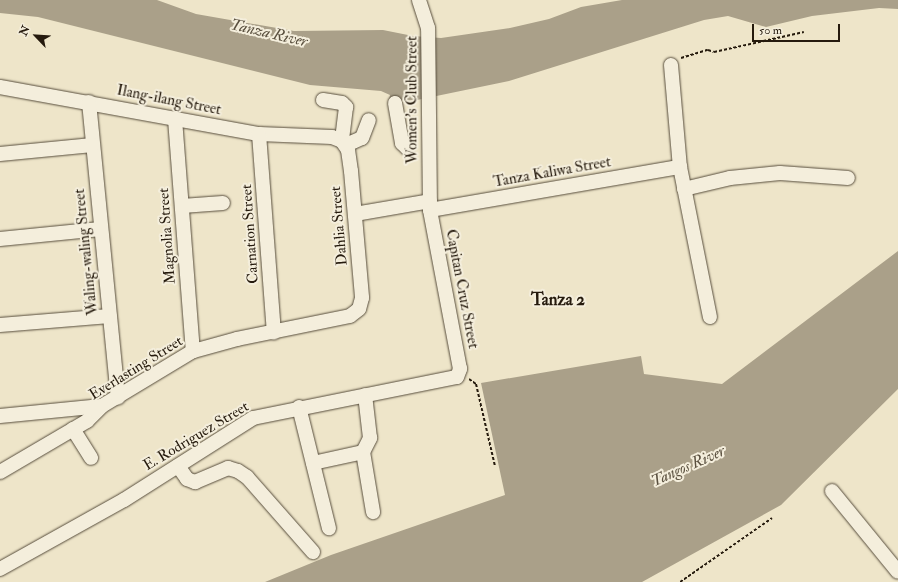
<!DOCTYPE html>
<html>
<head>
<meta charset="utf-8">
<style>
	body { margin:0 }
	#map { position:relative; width:898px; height:582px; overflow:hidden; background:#eee5c9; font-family:"IM FELL Double Pica",serif }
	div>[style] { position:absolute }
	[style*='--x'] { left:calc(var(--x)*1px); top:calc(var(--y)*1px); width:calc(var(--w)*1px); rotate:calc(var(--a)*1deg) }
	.water>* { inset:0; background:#aaa089 }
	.path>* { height:2px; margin-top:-1px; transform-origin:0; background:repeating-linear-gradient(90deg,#251a0d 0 3px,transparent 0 5px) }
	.roads { filter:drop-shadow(0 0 1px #574d3c) drop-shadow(0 0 1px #574d3c) }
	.minor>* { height:14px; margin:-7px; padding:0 7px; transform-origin:7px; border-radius:7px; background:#f4eedc }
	span { translate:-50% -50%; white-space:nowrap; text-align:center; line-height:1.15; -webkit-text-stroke:4px #f4eedc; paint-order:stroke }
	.street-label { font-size:15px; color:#251a0d }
	.water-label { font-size:16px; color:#5a503f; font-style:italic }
	.quarter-label { font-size:17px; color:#251a0d; font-weight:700 }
	.north { position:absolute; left:16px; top:16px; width:40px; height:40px; -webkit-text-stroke:3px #f4eedc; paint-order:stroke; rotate:295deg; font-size:11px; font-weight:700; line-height:16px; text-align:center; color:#251a0d }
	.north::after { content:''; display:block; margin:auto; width:14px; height:18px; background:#251a0d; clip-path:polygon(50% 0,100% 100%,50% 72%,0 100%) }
	.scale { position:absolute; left:752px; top:24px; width:88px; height:18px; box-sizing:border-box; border:2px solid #251a0d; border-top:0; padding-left:5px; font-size:12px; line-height:14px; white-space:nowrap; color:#251a0d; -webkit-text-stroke:3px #f4eedc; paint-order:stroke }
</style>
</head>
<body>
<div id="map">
	<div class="water">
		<i style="clip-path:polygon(0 0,157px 0,196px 14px,294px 31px,383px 30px,413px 36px,441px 38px,510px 28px,549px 19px,581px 7px,622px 0,898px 0,898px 9px,879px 8px,812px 16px,766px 27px,728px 16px,704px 20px,509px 81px,417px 100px,395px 101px,389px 100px,390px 95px,381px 91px,310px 85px,38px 17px,0 13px)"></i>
		<i style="clip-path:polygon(898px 251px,898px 389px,781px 505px,642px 582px,265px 582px,331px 555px,505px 495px,481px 383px,641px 356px,644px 374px,722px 384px)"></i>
	</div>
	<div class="path">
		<i style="--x:681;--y:58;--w:28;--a:-17"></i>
		<i style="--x:708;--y:50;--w:6;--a:18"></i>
		<i style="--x:714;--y:52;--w:92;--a:-12.5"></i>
		<i style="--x:469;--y:379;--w:9;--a:36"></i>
		<i style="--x:476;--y:384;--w:84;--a:77"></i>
		<i style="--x:680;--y:582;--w:112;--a:-34.8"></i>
	</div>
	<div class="roads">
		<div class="minor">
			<i style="--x:671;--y:65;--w:102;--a:85"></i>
			<i style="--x:680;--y:167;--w:153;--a:78.7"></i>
			<i style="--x:0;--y:87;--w:263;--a:10.3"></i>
			<i style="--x:259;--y:134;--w:73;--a:2.4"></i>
			<i style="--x:332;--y:137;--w:11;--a:22"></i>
			<i style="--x:342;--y:141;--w:11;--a:56"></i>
			<i style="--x:348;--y:150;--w:21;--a:82"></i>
			<i style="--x:351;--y:171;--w:127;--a:85"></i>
			<i style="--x:362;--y:298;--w:11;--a:105"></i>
			<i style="--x:359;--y:309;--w:11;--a:142"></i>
			<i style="--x:350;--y:316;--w:115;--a:168.5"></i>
			<i style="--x:237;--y:339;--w:46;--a:164.7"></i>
			<i style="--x:193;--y:351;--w:106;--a:148.9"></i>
			<i style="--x:102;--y:406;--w:21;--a:135"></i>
			<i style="--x:87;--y:421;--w:101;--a:149.6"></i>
			<i style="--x:323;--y:100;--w:19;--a:9"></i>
			<i style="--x:342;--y:103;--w:6;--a:45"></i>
			<i style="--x:346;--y:107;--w:34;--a:97"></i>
			<i style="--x:89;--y:102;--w:297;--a:84.4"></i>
			<i style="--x:395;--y:103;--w:41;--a:80.1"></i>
			<i style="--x:402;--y:143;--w:7;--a:45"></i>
			<i style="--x:175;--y:119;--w:233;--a:85.6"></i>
			<i style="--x:259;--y:134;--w:199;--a:85.7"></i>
			<i style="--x:346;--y:145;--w:17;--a:-24"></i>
			<i style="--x:362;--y:138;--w:19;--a:-69"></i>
			<i style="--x:0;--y:154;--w:93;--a:-5.5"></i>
			<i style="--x:684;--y:189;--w:47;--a:-13.4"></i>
			<i style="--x:730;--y:178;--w:50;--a:-5.7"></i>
			<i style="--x:780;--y:173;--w:68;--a:4.2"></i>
			<i style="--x:182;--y:206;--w:41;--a:-4.2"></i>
			<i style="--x:430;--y:210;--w:254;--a:-9.8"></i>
			<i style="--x:355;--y:214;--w:76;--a:-9.8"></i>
			<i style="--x:0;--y:239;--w:101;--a:-5.7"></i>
			<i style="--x:0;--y:325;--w:110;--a:-4.7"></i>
			<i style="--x:299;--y:407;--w:125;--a:76.1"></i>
			<i style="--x:0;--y:416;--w:102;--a:-5.6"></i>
			<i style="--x:73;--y:429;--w:34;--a:58"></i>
			<i style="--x:363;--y:452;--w:16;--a:-63"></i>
			<i style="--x:370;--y:438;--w:43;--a:-96.6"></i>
			<i style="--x:313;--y:463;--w:51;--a:-12.4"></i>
			<i style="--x:363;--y:452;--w:61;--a:80.5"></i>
			<i style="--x:178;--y:466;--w:16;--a:55"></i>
			<i style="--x:187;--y:479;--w:9;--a:21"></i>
			<i style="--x:195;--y:482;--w:36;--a:-23"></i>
			<i style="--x:228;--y:468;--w:10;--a:17"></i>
			<i style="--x:238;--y:471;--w:11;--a:34"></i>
			<i style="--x:247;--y:477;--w:100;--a:48.7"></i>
			<i style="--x:832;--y:491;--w:104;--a:50.8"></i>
			<i style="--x:0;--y:569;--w:142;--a:-29.1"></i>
			<i style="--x:124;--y:500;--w:153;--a:-32.4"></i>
			<i style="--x:253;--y:418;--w:208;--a:-11.4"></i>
			<i style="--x:457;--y:377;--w:9;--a:-69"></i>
			<i style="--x:460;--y:369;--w:162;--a:-100.7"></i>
			<i style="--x:430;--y:210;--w:182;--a:-90.6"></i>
			<i style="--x:428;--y:28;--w:29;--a:-108"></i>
		</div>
	</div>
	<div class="street-label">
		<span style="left:169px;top:100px;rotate:11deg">Ilang-ilang Street</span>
		<span style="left:412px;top:100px;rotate:-90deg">Women's Club Street</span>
		<span style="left:552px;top:172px;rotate:-10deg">Tanza Kaliwa Street</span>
		<span style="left:339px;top:226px;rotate:-95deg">Dahlia Street</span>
		<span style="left:250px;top:234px;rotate:-94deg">Carnation Street</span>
		<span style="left:167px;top:236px;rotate:-94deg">Magnolia Street</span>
		<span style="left:86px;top:252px;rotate:-96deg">Waling-waling Street</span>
		<span style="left:462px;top:289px;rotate:79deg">Capitan Cruz Street</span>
		<span style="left:136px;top:368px;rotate:-32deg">Everlasting Street</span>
		<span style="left:196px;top:436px;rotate:-31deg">E. Rodriguez Street</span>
	</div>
	<div class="water-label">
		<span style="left:269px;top:33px;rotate:13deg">Tanza River</span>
		<span style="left:688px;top:466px;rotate:-24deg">Tangos River</span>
	</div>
	<div class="quarter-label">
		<span style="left:558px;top:300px">Tanza 2</span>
	</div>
	<div class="north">N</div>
	<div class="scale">50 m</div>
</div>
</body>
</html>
